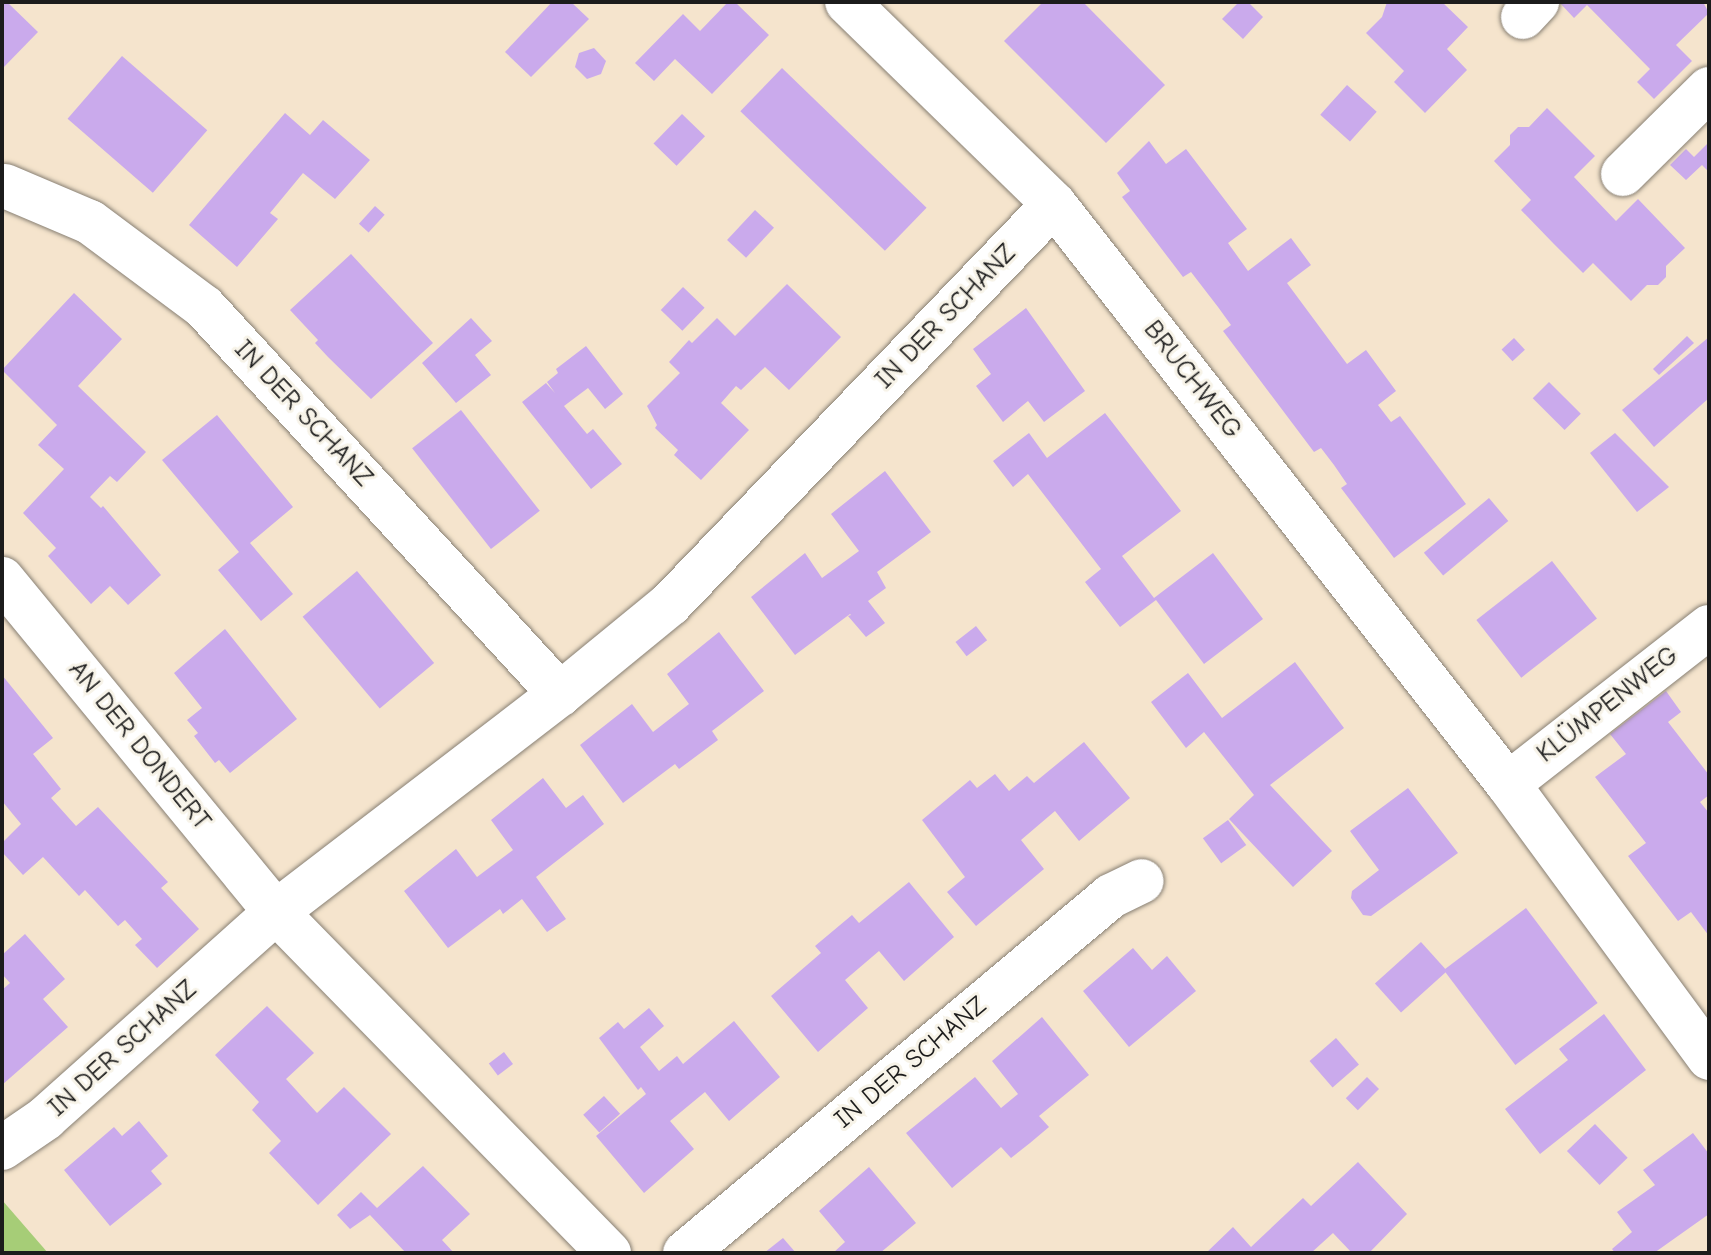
<!DOCTYPE html>
<html>
<head>
<meta charset="utf-8">
<style>
	body { margin:0 }
	#map { position:relative; width:1711px; height:1255px; overflow:hidden; background:#f5e4cd; font-family:"Comic Neue",sans-serif }
	div>[style] { position:absolute }
	[style*='--x'] { left:calc(var(--x)*1px); top:calc(var(--y)*1px); width:calc(var(--w)*1px); rotate:calc(var(--a)*1deg) }
	.green>* { inset:0; background:#a6cd77 }
	.building>* { inset:0; background:#caaaec; transform-origin:0 0 }
	.roads { filter:drop-shadow(0 0 2px #888074) drop-shadow(0 0 2px #888074) }
	.minor>* { height:44px; margin:-22px; padding:0 22px; transform-origin:22px; border-radius:22px; background:#fff }
	span { translate:-50% -50%; white-space:nowrap; text-align:center; line-height:1.15; -webkit-text-stroke:6px #f7f3e8; paint-order:stroke }
	.street-label { font-size:26px; color:#1c1c1c }
	.frame { position:absolute; inset:0; border:4px solid #1c1c1c; pointer-events:none }
</style>
</head>
<body>
<div id="map">
	<div class="green">
		<i style="clip-path:polygon(2px 1200px,48px 1253px,2px 1253px)"></i>
	</div>
	<div class="building">
		<i style="clip-path:polygon(2px 2px,7px 2px,38px 32px,2px 69px)"></i>
		<i style="clip-path:polygon(552px 2px,571px 2px,589px 19px,531px 77px,505px 52px)"></i>
		<i style="clip-path:polygon(728px 2px,735px 2px,769px 35px,712px 94px,675px 59px,654px 81px,635px 63px,683px 14px,700px 31px)"></i>
		<i style="clip-path:polygon(1043px 2px,1083px 2px,1165px 85px,1106px 143px,1004px 41px)"></i>
		<i style="clip-path:polygon(1239px 2px,1248px 2px,1263px 17px,1243px 39px,1222px 19px)"></i>
		<i style="clip-path:polygon(1387px 2px,1442px 2px,1468px 27px,1447px 49px,1467px 70px,1425px 113px,1394px 82px,1404px 71px,1366px 33px,1382px 17px)"></i>
		<i style="clip-path:polygon(1559px 2px,1703px 2px,1709px 13px,1676px 45px,1692px 61px,1654px 99px,1637px 82px,1650px 69px,1587px 5px,1574px 18px)"></i>
		<i style="clip-path:polygon(594px 48px,606px 61px,601px 74px,587px 79px,575px 67px,579px 53px)"></i>
		<i style="left:122px;top:56px;width:113px;height:83px;rotate:41deg"></i>
		<i style="left:782px;top:68px;width:201px;height:60px;rotate:44deg"></i>
		<i style="left:1347px;top:85px;width:40px;height:40px;rotate:42deg"></i>
		<i style="clip-path:polygon(1547px 108px,1595px 156px,1574px 177px,1616px 221px,1638px 199px,1685px 248px,1666px 266px,1666px 277px,1658px 285px,1647px 285px,1631px 301px,1593px 263px,1583px 273px,1552px 242px,1521px 210px,1531px 200px,1494px 161px,1510px 145px,1510px 135px,1518px 127px,1529px 127px)"></i>
		<i style="clip-path:polygon(285px 113px,310px 135px,323px 120px,370px 160px,335px 199px,303px 173px,270px 213px,278px 219px,237px 267px,189px 225px)"></i>
		<i style="left:682px;top:114px;width:32px;height:41px;rotate:44deg"></i>
		<i style="clip-path:polygon(1149px 141px,1166px 164px,1186px 149px,1247px 229px,1228px 243px,1248px 271px,1291px 238px,1311px 265px,1287px 283px,1347px 364px,1366px 350px,1396px 391px,1378px 405px,1391px 422px,1400px 416px,1466px 504px,1394px 558px,1341px 488px,1347px 484px,1334px 465px,1321px 448px,1314px 452px,1223px 331px,1231px 325px,1218px 307px,1191px 272px,1183px 277px,1122px 197px,1130px 191px,1117px 173px)"></i>
		<i style="clip-path:polygon(1709px 142px,1709px 172px,1702px 165px,1686px 180px,1670px 165px,1686px 149px,1694px 157px)"></i>
		<i style="left:375px;top:206px;width:13px;height:24px;rotate:42deg"></i>
		<i style="left:755px;top:210px;width:26px;height:41px;rotate:43deg"></i>
		<i style="clip-path:polygon(351px 254px,433px 343px,371px 399px,328px 357px,315px 343px,318px 340px,290px 310px)"></i>
		<i style="clip-path:polygon(787px 284px,841px 337px,789px 390px,765px 367px,741px 390px,736px 386px,721px 403px,749px 430px,701px 480px,674px 455px,678px 450px,655px 428px,657px 425px,647px 406px,680px 373px,669px 362px,689px 340px,692px 343px,717px 318px,735px 336px)"></i>
		<i style="left:683px;top:287px;width:30px;height:32px;rotate:44deg"></i>
		<i style="clip-path:polygon(74px 293px,122px 339px,78px 386px,146px 452px,117px 482px,110px 476px,90px 497px,101px 508px,103px 506px,161px 575px,128px 605px,110px 586px,91px 604px,48px 556px,56px 548px,23px 513px,64px 469px,38px 445px,57px 425px,2px 370px)"></i>
		<i style="clip-path:polygon(1026px 308px,1085px 391px,1044px 422px,1028px 401px,1003px 422px,976px 386px,991px 374px,973px 349px)"></i>
		<i style="clip-path:polygon(471px 318px,492px 341px,475px 355px,491px 375px,456px 403px,422px 363px)"></i>
		<i style="clip-path:polygon(1687px 336px,1694px 343px,1659px 375px,1653px 369px)"></i>
		<i style="clip-path:polygon(1709px 337px,1709px 398px,1654px 447px,1622px 410px)"></i>
		<i style="left:1514px;top:338px;width:16px;height:17px;rotate:47deg"></i>
		<i style="clip-path:polygon(586px 346px,623px 394px,605px 409px,588px 388px,564px 406px,587px 434px,593px 429px,622px 464px,591px 489px,522px 402px,546px 383px,555px 393px,547px 382px,558px 373px,556px 369px)"></i>
		<i style="left:1549px;top:382px;width:45px;height:23px;rotate:45deg"></i>
		<i style="left:461px;top:410px;width:128px;height:62px;rotate:52deg"></i>
		<i style="clip-path:polygon(1105px 413px,1181px 511px,1122px 556px,1154px 598px,1213px 553px,1263px 619px,1204px 664px,1156px 600px,1120px 627px,1085px 582px,1101px 569px,1065px 522px,1028px 474px,1013px 487px,993px 461px,1029px 433px,1047px 458px)"></i>
		<i style="clip-path:polygon(217px 415px,293px 507px,250px 543px,293px 594px,261px 621px,218px 570px,239px 552px,162px 460px)"></i>
		<i style="clip-path:polygon(1615px 433px,1669px 487px,1637px 512px,1590px 453px)"></i>
		<i style="clip-path:polygon(885px 471px,931px 532px,877px 572px,886px 588px,868px 601px,885px 623px,866px 637px,848px 616px,851px 615px,850px 614px,795px 655px,751px 597px,805px 553px,822px 578px,859px 551px,831px 514px)"></i>
		<i style="left:1489px;top:498px;width:30px;height:85px;rotate:50deg"></i>
		<i style="left:1552px;top:561px;width:73px;height:96px;rotate:52deg"></i>
		<i style="left:357px;top:571px;width:120px;height:71px;rotate:50deg"></i>
		<i style="left:976px;top:626px;width:18px;height:26px;rotate:52deg"></i>
		<i style="clip-path:polygon(225px 629px,297px 719px,230px 773px,219px 760px,215px 763px,194px 736px,198px 733px,187px 720px,202px 708px,174px 673px)"></i>
		<i style="clip-path:polygon(719px 632px,764px 691px,712px 731px,718px 740px,679px 769px,675px 764px,623px 803px,580px 745px,632px 704px,653px 732px,689px 704px,667px 674px)"></i>
		<i style="clip-path:polygon(1295px 662px,1344px 728px,1270px 785px,1332px 851px,1293px 887px,1229px 819px,1254px 795px,1204px 732px,1186px 748px,1151px 702px,1188px 673px,1222px 718px)"></i>
		<i style="clip-path:polygon(2px 675px,53px 738px,33px 754px,61px 789px,51px 798px,76px 826px,98px 807px,168px 882px,161px 888px,199px 929px,157px 968px,135px 945px,142px 939px,125px 920px,118px 926px,85px 890px,79px 896px,43px 857px,23px 875px,2px 852px,2px 843px,21px 824px,2px 801px)"></i>
		<i style="clip-path:polygon(1666px 691px,1681px 712px,1668px 722px,1709px 775px,1709px 795px,1700px 802px,1709px 813px,1709px 936px,1691px 912px,1678px 921px,1628px 856px,1646px 843px,1595px 777px,1626px 754px,1610px 734px)"></i>
		<i style="clip-path:polygon(1084px 742px,1130px 798px,1079px 841px,1055px 811px,1021px 840px,1044px 869px,976px 926px,947px 892px,965px 877px,922px 820px,970px 780px,977px 788px,995px 774px,1009px 791px,1027px 776px,1034px 783px)"></i>
		<i style="clip-path:polygon(543px 778px,566px 808px,583px 795px,604px 824px,536px 877px,566px 919px,547px 932px,522px 899px,503px 914px,500px 909px,448px 948px,404px 891px,456px 849px,477px 877px,513px 850px,491px 820px)"></i>
		<i style="clip-path:polygon(1408px 788px,1458px 853px,1371px 916px,1363px 915px,1351px 898px,1352px 891px,1379px 870px,1350px 831px)"></i>
		<i style="left:1228px;top:820px;width:31px;height:31px;rotate:54deg"></i>
		<i style="clip-path:polygon(909px 882px,954px 937px,904px 981px,879px 951px,845px 980px,868px 1008px,818px 1052px,771px 996px,821px 953px,815px 946px,852px 915px,859px 923px)"></i>
		<i style="left:1526px;top:908px;width:119px;height:103px;rotate:53deg"></i>
		<i style="clip-path:polygon(25px 934px,65px 979px,43px 999px,68px 1027px,2px 1085px,2px 990px,10px 983px,2px 974px,2px 955px)"></i>
		<i style="left:1421px;top:942px;width:39px;height:62px;rotate:48deg"></i>
		<i style="clip-path:polygon(1133px 948px,1152px 970px,1167px 956px,1196px 991px,1129px 1047px,1083px 991px)"></i>
		<i style="clip-path:polygon(267px 1006px,314px 1053px,286px 1079px,317px 1113px,344px 1087px,391px 1134px,318px 1205px,269px 1153px,281px 1141px,252px 1110px,259px 1102px,215px 1055px)"></i>
		<i style="clip-path:polygon(649px 1008px,664px 1026px,640px 1047px,659px 1071px,677px 1056px,683px 1064px,734px 1021px,780px 1077px,729px 1121px,705px 1092px,670px 1121px,694px 1149px,644px 1193px,596px 1136px,646px 1094px,641px 1087px,638px 1090px,599px 1038px,618px 1022px,624px 1029px)"></i>
		<i style="clip-path:polygon(1604px 1014px,1646px 1070px,1540px 1154px,1505px 1109px,1568px 1060px,1559px 1049px)"></i>
		<i style="clip-path:polygon(1042px 1017px,1089px 1075px,1039px 1116px,1049px 1127px,1030px 1143px,1011px 1158px,1001px 1147px,952px 1188px,906px 1133px,975px 1077px,1001px 1108px,1018px 1094px,992px 1061px)"></i>
		<i style="left:1336px;top:1038px;width:35px;height:35px;rotate:49deg"></i>
		<i style="left:504px;top:1052px;width:15px;height:19px;rotate:53deg"></i>
		<i style="left:1367px;top:1077px;width:17px;height:30px;rotate:45deg"></i>
		<i style="left:604px;top:1096px;width:24px;height:28px;rotate:48deg"></i>
		<i style="clip-path:polygon(139px 1121px,168px 1156px,151px 1171px,162px 1184px,110px 1226px,64px 1170px,114px 1127px,122px 1136px)"></i>
		<i style="left:1595px;top:1124px;width:47px;height:39px;rotate:46deg"></i>
		<i style="clip-path:polygon(1693px 1133px,1709px 1154px,1709px 1214px,1654px 1253px,1615px 1253px,1612px 1249px,1632px 1232px,1617px 1212px,1655px 1185px,1643px 1170px)"></i>
		<i style="clip-path:polygon(1358px 1162px,1407px 1214px,1369px 1253px,1352px 1253px,1333px 1233px,1311px 1253px,1206px 1253px,1233px 1227px,1251px 1247px,1303px 1198px,1311px 1206px)"></i>
		<i style="clip-path:polygon(423px 1166px,470px 1214px,442px 1240px,454px 1253px,406px 1253px,370px 1215px,350px 1229px,337px 1215px,361px 1192px,377px 1208px)"></i>
		<i style="clip-path:polygon(869px 1167px,916px 1223px,880px 1253px,833px 1253px,845px 1242px,819px 1211px)"></i>
		<i style="clip-path:polygon(783px 1238px,796px 1253px,764px 1253px)"></i>
	</div>
	<div class="roads">
		<div class="minor">
			<i style="--x:847;--y:2;--w:289;--a:44.3"></i>
			<i style="--x:1054;--y:204;--w:737;--a:51.95"></i>
			<i style="--x:1508;--y:784;--w:340;--a:53.7"></i>
			<i style="--x:1523;--y:17;--w:21;--a:-47"></i>
			<i style="--x:1623;--y:174;--w:121;--a:-44.7"></i>
			<i style="--x:5;--y:186;--w:92;--a:23"></i>
			<i style="--x:90;--y:222;--w:142;--a:36.7"></i>
			<i style="--x:204;--y:307;--w:526;--a:47.39"></i>
			<i style="--x:2;--y:579;--w:431;--a:50.6"></i>
			<i style="--x:276;--y:912;--w:309;--a:138.2"></i>
			<i style="--x:46;--y:1118;--w:53;--a:145.7"></i>
			<i style="--x:1508;--y:784;--w:255;--a:-38"></i>
			<i style="--x:609;--y:1253;--w:477;--a:-134.3"></i>
			<i style="--x:276;--y:912;--w:358;--a:-37.5"></i>
			<i style="--x:560;--y:694;--w:142;--a:-39.3"></i>
			<i style="--x:670;--y:604;--w:554;--a:-46.17"></i>
			<i style="--x:685;--y:1253;--w:556;--a:-39.96"></i>
			<i style="--x:1111;--y:896;--w:34;--a:-26"></i>
		</div>
	</div>
	<div class="street-label">
		<span style="left:946px;top:317px;rotate:-46deg">IN DER SCHANZ</span>
		<span style="left:1192px;top:380px;rotate:52deg">BRUCHWEG</span>
		<span style="left:303px;top:414px;rotate:47deg">IN DER SCHANZ</span>
		<span style="left:1608px;top:705px;rotate:-38deg">KLÜMPENWEG</span>
		<span style="left:139px;top:746px;rotate:51deg">AN DER DONDERT</span>
		<span style="left:123px;top:1049px;rotate:-42deg">IN DER SCHANZ</span>
		<span style="left:911px;top:1063px;rotate:-40deg">IN DER SCHANZ</span>
	</div>
	<div class="frame"></div>
</div>
</body>
</html>
